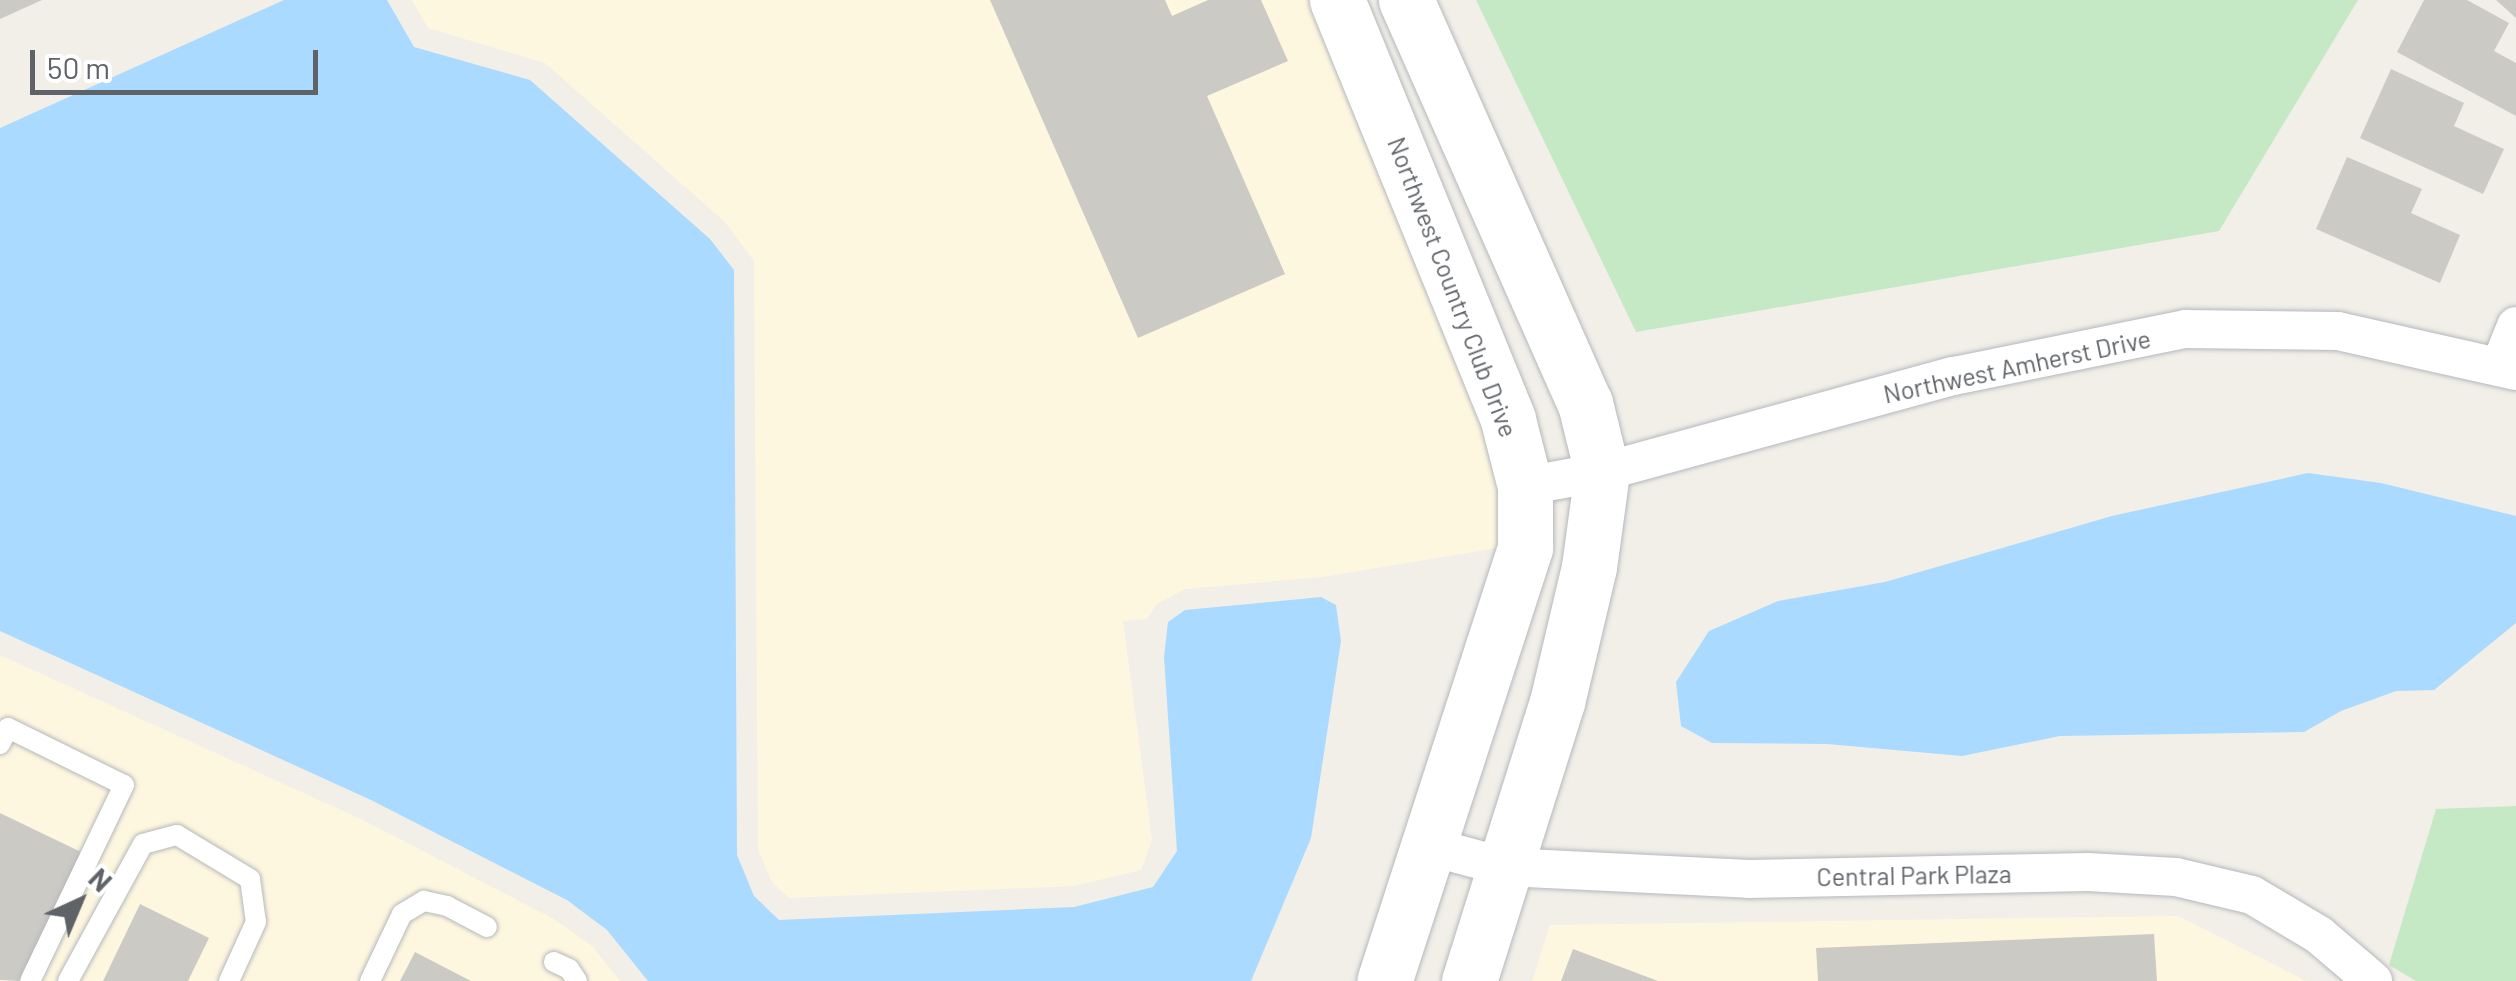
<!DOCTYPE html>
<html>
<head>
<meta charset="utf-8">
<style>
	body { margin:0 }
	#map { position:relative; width:2516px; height:981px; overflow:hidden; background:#f1efe8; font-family:Barlow,sans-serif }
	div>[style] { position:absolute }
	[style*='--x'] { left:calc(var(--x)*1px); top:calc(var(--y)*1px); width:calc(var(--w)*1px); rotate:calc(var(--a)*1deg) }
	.commercial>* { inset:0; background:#fef7e0 }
	.green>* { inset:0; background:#c5e8c5 }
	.water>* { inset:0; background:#aadaff }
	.building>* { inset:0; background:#cccac5 }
	.roads { filter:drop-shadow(0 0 2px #b5b8bc) drop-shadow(0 0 2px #b5b8bc) }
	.lane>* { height:20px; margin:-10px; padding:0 10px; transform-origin:10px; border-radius:10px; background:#fff }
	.street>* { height:38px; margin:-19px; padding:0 19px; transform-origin:19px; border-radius:19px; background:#fff }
	.secondary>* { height:55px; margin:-27.5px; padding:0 27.5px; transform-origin:27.5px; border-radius:27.5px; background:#fff }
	span { translate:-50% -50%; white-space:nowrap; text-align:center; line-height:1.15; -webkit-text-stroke:8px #fff; paint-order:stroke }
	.street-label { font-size:25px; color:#5f6368 }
	.north { position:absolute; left:30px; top:851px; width:100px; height:100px; -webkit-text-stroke:8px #fff; paint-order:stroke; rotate:44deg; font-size:28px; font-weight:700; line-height:40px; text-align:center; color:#5f6368 }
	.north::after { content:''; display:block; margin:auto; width:35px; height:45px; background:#5f6368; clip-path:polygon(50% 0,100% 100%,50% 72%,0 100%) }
	.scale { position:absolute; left:30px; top:50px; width:288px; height:45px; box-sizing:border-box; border:5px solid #5f6368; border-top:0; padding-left:12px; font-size:30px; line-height:35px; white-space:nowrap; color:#5f6368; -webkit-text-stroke:8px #fff; paint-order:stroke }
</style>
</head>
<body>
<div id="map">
	<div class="commercial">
		<i style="clip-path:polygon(412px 0,1312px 0,1488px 428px,1503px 491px,1504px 547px,1322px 577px,1185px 589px,1157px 604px,1147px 619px,1123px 621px,1152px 840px,1141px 870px,1074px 886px,789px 898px,772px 882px,758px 849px,754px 261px,725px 222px,545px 63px,428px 28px)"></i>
		<i style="clip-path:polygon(0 655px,361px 819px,554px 919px,592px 946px,620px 981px,0 981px)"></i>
		<i style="clip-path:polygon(2178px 916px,2306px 981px,1532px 981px,1550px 925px)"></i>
	</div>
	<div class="green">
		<i style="clip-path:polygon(1476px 0,2358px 0,2219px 231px,1636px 332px)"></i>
		<i style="clip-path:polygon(2516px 806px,2516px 981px,2416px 981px,2389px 965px,2436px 809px)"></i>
	</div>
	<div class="water">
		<i style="clip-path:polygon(284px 0,387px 0,414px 47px,530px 80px,710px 239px,734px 270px,737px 855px,754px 896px,779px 920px,1074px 907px,1153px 887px,1177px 851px,1164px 657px,1168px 622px,1185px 610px,1321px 597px,1336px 605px,1341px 641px,1311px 838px,1251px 981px,648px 981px,607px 930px,567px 900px,371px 800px,0 631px,0 128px)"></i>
		<i style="clip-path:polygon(2308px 473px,2381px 483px,2516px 516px,2516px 623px,2434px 690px,2396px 691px,2341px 711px,2304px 732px,2060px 736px,1962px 756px,1827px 744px,1712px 743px,1681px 726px,1676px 682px,1709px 631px,1778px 601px,1885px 582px,2112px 516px)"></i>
	</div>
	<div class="building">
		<i style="clip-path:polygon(0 0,42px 0,0 19px)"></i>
		<i style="clip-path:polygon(990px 0,1165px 0,1172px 16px,1208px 0,1261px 0,1288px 61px,1207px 96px,1285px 274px,1138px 338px)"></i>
		<i style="clip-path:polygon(2424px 0,2467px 0,2509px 23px,2494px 51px,2516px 63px,2516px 116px,2397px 52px)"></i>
		<i style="clip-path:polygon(2496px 0,2516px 0,2516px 18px)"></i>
		<i style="clip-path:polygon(2391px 69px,2464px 103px,2454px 126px,2504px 149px,2483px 194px,2360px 138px)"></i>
		<i style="clip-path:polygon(2347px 157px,2422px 189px,2411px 213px,2460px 235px,2440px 283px,2316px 229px)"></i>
		<i style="clip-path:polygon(0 813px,81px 852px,19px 981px,0 980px)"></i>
		<i style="clip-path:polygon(140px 904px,209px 938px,188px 981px,103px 981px)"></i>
		<i style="clip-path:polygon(2154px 934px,2157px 981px,1818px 981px,1816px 948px)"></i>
		<i style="clip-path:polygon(1573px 949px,1658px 981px,1561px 981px)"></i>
		<i style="clip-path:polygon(415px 952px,471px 981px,400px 981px)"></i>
	</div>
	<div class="roads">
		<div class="lane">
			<i style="--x:0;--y:744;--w:18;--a:-63"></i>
			<i style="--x:8;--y:728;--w:129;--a:26.2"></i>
			<i style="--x:124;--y:785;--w:217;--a:115.6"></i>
			<i style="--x:554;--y:962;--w:17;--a:25"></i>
			<i style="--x:569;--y:969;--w:14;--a:56"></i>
			<i style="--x:68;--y:981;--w:156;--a:-61.3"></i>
			<i style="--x:143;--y:844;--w:35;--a:-15"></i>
			<i style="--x:177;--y:835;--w:85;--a:31.1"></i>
			<i style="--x:250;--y:879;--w:43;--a:82.1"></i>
			<i style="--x:256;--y:922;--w:65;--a:114.6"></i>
			<i style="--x:370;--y:981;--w:74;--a:-64.5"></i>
			<i style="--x:402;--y:914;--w:26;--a:-31"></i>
			<i style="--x:424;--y:901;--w:24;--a:12"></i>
			<i style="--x:447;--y:906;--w:45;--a:27.7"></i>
		</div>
		<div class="street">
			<i style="--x:2500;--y:366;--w:43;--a:-68.2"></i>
			<i style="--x:1525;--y:486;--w:78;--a:-10.3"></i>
			<i style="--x:1602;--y:472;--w:365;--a:-15.3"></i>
			<i style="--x:1954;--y:376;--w:237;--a:-11.5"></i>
			<i style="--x:2186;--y:329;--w:152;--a:0.8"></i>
			<i style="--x:2338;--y:331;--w:182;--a:12.7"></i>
			<i style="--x:1428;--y:846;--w:81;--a:15.1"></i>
			<i style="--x:1506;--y:867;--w:243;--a:2.8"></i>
			<i style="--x:1749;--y:879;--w:339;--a:-1.2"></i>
			<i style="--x:2088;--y:872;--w:88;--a:3.3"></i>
			<i style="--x:2176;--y:877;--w:78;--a:13.3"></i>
			<i style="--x:2252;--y:895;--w:78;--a:30.8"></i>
			<i style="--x:2319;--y:935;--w:71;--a:40.4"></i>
		</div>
		<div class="secondary">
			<i style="--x:1337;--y:0;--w:453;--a:67.8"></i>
			<i style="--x:1508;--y:420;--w:68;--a:75.6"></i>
			<i style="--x:1525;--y:486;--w:62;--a:90"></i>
			<i style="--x:1525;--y:548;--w:455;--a:108"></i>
			<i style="--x:1406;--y:0;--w:441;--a:66.1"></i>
			<i style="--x:1585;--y:403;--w:71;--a:76.2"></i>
			<i style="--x:1602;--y:472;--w:96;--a:97.8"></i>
			<i style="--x:1589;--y:567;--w:139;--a:103.3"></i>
			<i style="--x:1557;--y:702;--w:293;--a:107.5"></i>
		</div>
	</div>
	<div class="street-label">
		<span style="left:1453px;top:287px;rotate:69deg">Northwest Country Club Drive</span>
		<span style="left:2017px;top:366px;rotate:-12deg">Northwest Amherst Drive</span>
		<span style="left:1914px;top:875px;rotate:-1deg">Central Park Plaza</span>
	</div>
	<div class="north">N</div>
	<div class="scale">50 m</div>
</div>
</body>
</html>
